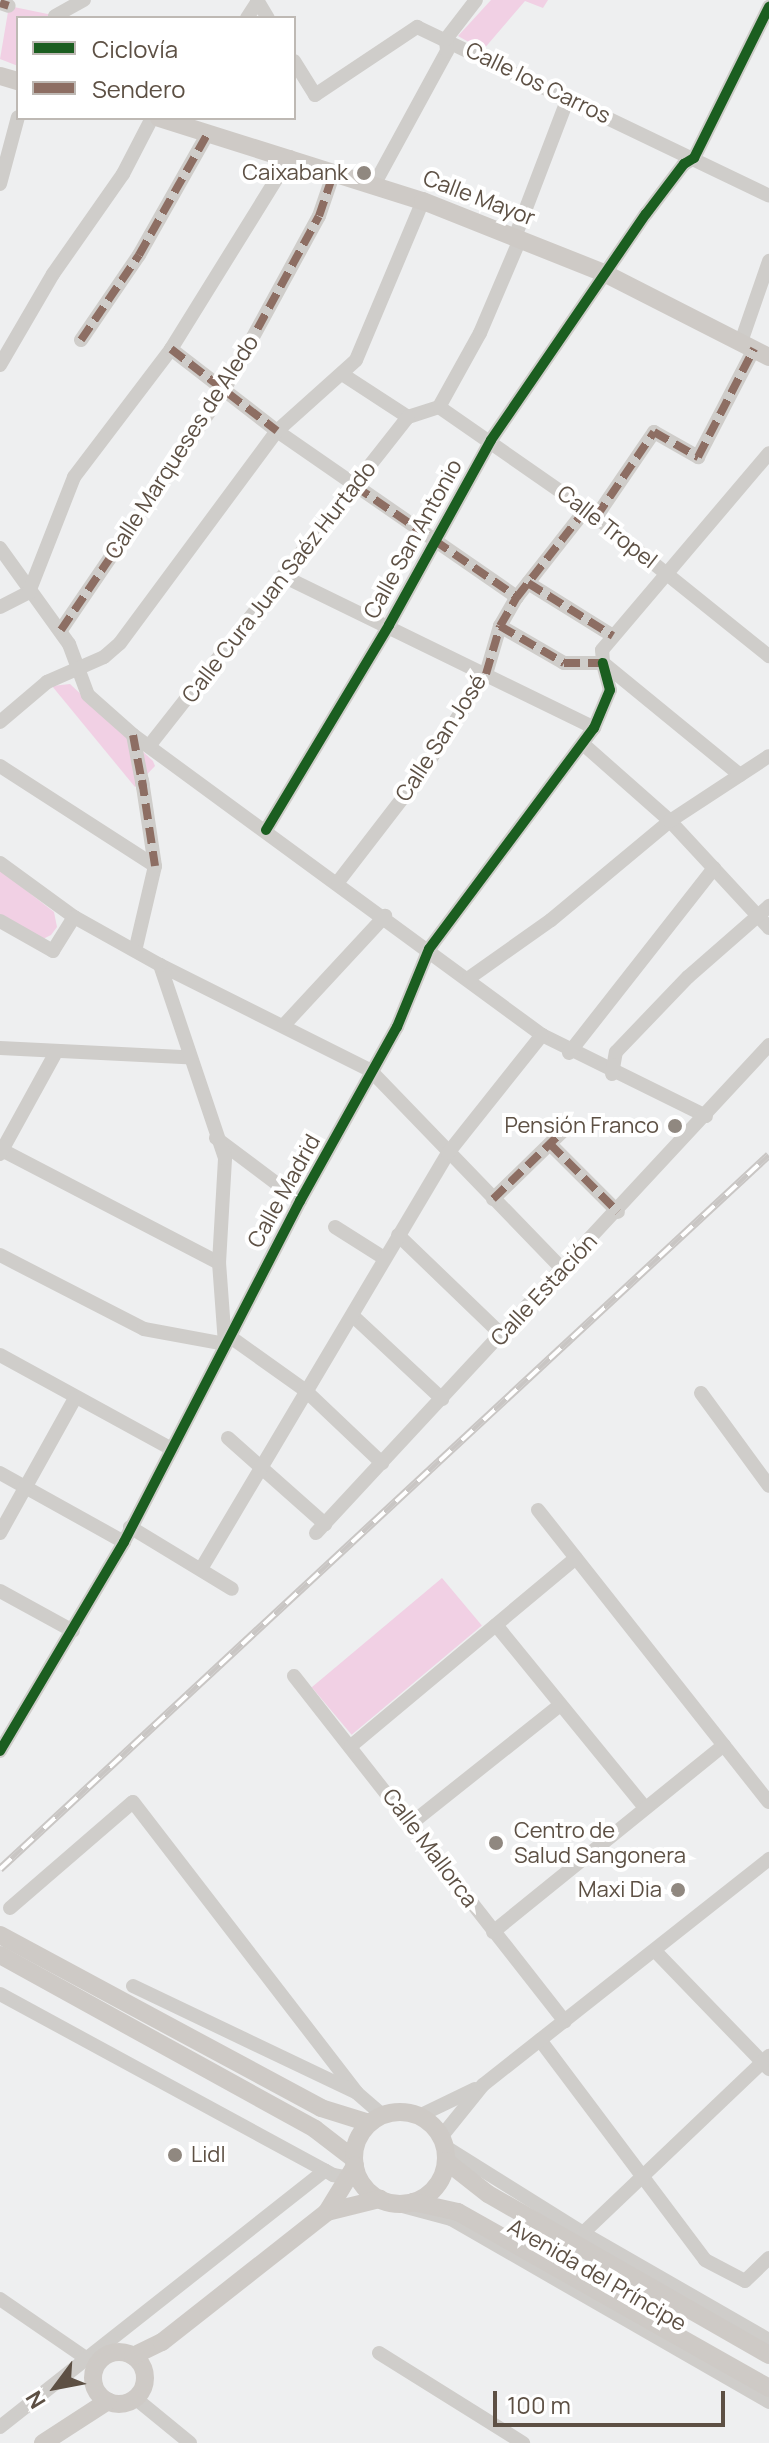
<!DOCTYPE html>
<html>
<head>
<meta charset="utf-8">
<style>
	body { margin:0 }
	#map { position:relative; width:769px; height:2443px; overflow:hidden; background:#eeeff0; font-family:Manrope,sans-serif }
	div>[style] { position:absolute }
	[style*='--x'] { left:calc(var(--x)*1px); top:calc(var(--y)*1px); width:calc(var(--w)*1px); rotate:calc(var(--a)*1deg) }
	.green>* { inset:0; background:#f1d0e4; transform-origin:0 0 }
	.minor>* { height:14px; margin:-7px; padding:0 7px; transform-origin:7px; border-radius:7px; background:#cfcdca }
	.major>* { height:18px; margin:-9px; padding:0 9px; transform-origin:9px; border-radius:9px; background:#cecac6 }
	.major>.ring { margin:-9px; padding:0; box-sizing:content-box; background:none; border:18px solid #cecac6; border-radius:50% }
	.rail>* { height:8px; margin-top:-4px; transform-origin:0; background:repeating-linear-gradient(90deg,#fff 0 15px,#c9c6c4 0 30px); box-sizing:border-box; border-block:2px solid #c9c6c4 }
	.quiet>* { height:8px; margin-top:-4px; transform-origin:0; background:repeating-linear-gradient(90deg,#8d6e63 0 16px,transparent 0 24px) }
	.cycleway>* { height:10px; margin:-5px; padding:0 5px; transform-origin:5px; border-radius:5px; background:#1b5e20 }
	.dots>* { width:22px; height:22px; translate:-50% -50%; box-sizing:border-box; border:4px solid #fff; border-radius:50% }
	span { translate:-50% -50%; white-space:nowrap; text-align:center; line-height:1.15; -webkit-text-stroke:8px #fff; paint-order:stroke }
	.street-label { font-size:22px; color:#5d5044 }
	.poi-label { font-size:22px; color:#5d5044 }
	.right { translate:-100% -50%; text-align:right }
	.left { translate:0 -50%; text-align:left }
	.legend { position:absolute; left:16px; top:16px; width:280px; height:104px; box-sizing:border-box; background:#fff; border:2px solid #beb9b4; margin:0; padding:10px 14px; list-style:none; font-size:24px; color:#5d5044 }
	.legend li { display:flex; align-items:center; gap:16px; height:40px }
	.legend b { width:40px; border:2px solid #beb9b4 }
	.north { position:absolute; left:16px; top:2347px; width:80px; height:80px; -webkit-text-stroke:6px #fff; paint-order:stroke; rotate:238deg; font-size:22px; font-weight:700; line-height:32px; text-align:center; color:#5d5044 }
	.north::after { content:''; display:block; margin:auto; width:28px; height:36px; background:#5d5044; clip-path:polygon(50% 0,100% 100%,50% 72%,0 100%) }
	.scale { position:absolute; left:493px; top:2391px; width:232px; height:36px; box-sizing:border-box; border:4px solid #5d5044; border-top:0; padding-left:10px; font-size:24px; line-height:28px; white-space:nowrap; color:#5d5044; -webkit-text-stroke:6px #fff; paint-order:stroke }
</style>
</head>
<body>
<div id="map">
	<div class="green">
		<i style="clip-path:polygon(491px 0,548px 0,543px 8px,525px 1px,483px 50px,458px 36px)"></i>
		<i style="clip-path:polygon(9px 6px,67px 18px,18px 18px,18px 66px,0 59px)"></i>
		<i style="clip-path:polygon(70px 684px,153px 761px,155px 766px,135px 787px,52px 686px)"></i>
		<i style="clip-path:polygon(0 870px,54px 912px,57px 927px,51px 935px,43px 939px,0 915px)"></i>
		<i style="left:442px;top:1578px;width:62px;height:170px;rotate:50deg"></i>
	</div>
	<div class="minor">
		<i style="--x:257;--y:0;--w:21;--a:59"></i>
		<i style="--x:0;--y:3;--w:9;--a:18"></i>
		<i style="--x:55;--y:16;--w:33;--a:-29"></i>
		<i style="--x:247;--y:18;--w:20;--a:-57"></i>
		<i style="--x:294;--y:61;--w:40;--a:58"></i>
		<i style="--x:315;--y:95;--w:123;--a:-33.7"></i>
		<i style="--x:417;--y:27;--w:390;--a:25.6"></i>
		<i style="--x:0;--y:184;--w:69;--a:-75"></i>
		<i style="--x:374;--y:185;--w:153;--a:-61.4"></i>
		<i style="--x:447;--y:51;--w:12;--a:-95"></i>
		<i style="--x:446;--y:39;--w:49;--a:-52.4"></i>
		<i style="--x:515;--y:237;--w:149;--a:-69.1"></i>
		<i style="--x:81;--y:340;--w:103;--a:-55.7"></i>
		<i style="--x:139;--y:255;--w:140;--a:-60.5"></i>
		<i style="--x:741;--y:342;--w:86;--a:-70.9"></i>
		<i style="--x:171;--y:349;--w:134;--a:37.7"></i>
		<i style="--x:277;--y:431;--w:292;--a:34.7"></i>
		<i style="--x:0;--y:365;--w:105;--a:-59.8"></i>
		<i style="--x:53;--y:274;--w:122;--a:-55"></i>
		<i style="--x:123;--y:174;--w:63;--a:-62.6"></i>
		<i style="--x:342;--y:374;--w:79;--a:33.1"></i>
		<i style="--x:408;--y:417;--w:33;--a:-18"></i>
		<i style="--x:439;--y:407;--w:179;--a:34.8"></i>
		<i style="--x:586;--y:509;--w:235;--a:38.8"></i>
		<i style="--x:439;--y:407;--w:85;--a:-61"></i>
		<i style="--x:480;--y:333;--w:102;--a:-66.9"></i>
		<i style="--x:596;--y:517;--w:103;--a:-55.7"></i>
		<i style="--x:654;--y:432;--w:51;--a:29.6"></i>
		<i style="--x:698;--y:457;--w:122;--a:-62.6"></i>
		<i style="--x:0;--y:548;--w:118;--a:54.3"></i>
		<i style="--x:69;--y:644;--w:54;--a:69.6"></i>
		<i style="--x:88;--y:695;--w:60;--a:41.6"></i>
		<i style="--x:133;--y:735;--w:507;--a:36.26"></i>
		<i style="--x:542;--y:1035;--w:183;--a:26.3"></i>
		<i style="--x:285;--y:577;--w:344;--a:26"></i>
		<i style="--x:528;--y:583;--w:100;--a:31.9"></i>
		<i style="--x:0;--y:607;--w:33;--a:-27"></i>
		<i style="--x:29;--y:592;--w:123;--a:-68.6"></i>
		<i style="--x:74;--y:477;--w:161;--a:-52.8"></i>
		<i style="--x:171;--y:349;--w:226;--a:-58.2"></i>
		<i style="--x:61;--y:630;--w:288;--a:-55.8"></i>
		<i style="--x:223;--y:392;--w:200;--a:-61.4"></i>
		<i style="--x:319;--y:216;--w:46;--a:-71.2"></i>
		<i style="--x:0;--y:722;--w:62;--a:-40.4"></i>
		<i style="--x:47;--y:682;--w:62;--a:-23.7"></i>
		<i style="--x:104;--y:657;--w:21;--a:-41"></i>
		<i style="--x:120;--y:643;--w:264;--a:-53.5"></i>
		<i style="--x:277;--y:431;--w:106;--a:-41.9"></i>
		<i style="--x:356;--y:360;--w:173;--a:-67.2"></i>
		<i style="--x:133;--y:735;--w:53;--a:79.1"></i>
		<i style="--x:583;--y:744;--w:116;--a:41.5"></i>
		<i style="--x:670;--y:821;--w:146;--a:47.2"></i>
		<i style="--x:149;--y:746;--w:419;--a:-51.8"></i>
		<i style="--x:0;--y:766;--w:184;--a:32.8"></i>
		<i style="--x:740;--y:775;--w:177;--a:-140.7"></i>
		<i style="--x:603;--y:663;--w:13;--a:-94"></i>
		<i style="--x:602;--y:650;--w:258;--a:-49.7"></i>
		<i style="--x:266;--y:830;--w:239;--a:-59"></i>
		<i style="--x:389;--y:625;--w:211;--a:-61.1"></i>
		<i style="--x:491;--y:440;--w:274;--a:-55.6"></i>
		<i style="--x:646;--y:214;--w:63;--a:-52.8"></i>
		<i style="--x:684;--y:164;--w:12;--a:-31"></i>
		<i style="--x:694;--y:158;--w:169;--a:-63.6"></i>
		<i style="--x:0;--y:863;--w:92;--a:36.1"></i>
		<i style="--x:74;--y:917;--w:40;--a:122"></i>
		<i style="--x:53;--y:951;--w:61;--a:-150.5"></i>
		<i style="--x:338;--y:882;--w:131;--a:-52.4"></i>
		<i style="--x:418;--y:778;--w:124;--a:-56.8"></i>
		<i style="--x:486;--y:674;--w:50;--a:-73.7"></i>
		<i style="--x:500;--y:626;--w:34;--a:-60"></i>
		<i style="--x:517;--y:597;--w:112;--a:-51.9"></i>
		<i style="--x:136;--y:947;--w:83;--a:-76.8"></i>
		<i style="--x:155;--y:866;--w:87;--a:-98.6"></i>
		<i style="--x:160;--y:965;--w:235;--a:26.6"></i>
		<i style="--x:370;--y:1070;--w:278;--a:46"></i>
		<i style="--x:469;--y:978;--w:100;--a:-35.3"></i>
		<i style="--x:551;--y:920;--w:155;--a:-39.8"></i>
		<i style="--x:670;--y:821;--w:118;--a:-33.3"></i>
		<i style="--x:284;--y:1025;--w:149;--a:-47.2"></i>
		<i style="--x:0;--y:1048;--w:187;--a:2.8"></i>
		<i style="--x:569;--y:1053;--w:235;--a:-51.9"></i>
		<i style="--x:612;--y:1074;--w:22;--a:-80"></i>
		<i style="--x:616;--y:1052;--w:104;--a:-46.2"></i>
		<i style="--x:688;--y:977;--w:108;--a:-41.2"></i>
		<i style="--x:216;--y:1138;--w:105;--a:36.9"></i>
		<i style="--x:550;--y:1144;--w:96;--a:45"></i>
		<i style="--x:0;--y:1149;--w:247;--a:27.5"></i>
		<i style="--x:0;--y:1154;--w:116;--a:-61.2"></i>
		<i style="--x:493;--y:1199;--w:96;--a:-44.2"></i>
		<i style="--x:335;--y:1227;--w:58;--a:32.3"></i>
		<i style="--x:398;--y:1235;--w:144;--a:43.9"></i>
		<i style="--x:0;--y:1255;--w:162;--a:27.2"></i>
		<i style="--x:144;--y:1329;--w:82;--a:10.5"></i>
		<i style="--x:225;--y:1344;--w:81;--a:-94.2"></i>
		<i style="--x:219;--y:1263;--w:105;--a:-86.7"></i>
		<i style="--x:225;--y:1158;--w:204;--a:-108.6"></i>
		<i style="--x:160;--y:965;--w:98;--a:-150.8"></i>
		<i style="--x:353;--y:1316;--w:122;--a:43"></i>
		<i style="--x:229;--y:1336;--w:95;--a:35.5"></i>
		<i style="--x:306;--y:1391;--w:105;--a:43.5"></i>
		<i style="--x:0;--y:1355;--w:196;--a:28.7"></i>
		<i style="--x:701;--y:1393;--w:115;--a:53.8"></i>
		<i style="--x:228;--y:1438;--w:130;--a:41.6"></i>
		<i style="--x:0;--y:1473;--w:142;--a:29.1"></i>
		<i style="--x:538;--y:1510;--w:372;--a:51.7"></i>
		<i style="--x:130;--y:1527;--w:119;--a:31.3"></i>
		<i style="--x:0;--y:1533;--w:154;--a:-60.9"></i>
		<i style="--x:316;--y:1533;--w:666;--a:-47.13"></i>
		<i style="--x:201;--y:1569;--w:484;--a:-59.3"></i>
		<i style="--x:448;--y:1153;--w:151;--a:-51.5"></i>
		<i style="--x:0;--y:1591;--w:83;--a:28.7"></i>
		<i style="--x:496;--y:1625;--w:236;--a:50.8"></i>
		<i style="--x:294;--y:1676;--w:439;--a:51.9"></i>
		<i style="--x:351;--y:1746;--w:293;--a:-39.9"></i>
		<i style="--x:0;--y:1751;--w:243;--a:-59.3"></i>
		<i style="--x:124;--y:1542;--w:384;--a:-62.7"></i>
		<i style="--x:300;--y:1201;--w:199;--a:-60.9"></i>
		<i style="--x:397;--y:1027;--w:84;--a:-67.7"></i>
		<i style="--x:429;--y:949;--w:276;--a:-53.3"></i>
		<i style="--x:594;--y:728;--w:41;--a:-67.2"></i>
		<i style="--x:610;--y:690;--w:28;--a:-105"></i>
		<i style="--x:603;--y:663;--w:39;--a:180"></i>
		<i style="--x:564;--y:663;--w:74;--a:-150"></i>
		<i style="--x:413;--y:1822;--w:188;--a:-38.5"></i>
		<i style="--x:10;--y:1908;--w:162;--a:-40.8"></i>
		<i style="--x:133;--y:1802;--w:367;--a:52.4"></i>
		<i style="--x:493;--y:1932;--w:297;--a:-39"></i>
		<i style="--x:656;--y:1952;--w:163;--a:46"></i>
		<i style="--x:133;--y:1986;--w:248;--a:25.5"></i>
		<i style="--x:357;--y:2093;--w:33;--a:41"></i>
		<i style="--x:0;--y:1994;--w:379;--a:28.5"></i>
		<i style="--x:333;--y:2175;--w:17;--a:10"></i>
		<i style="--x:540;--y:2040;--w:275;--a:53.1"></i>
		<i style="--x:705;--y:2260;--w:45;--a:27.7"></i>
		<i style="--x:745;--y:2281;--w:33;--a:-44"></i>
		<i style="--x:419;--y:2116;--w:62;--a:-25.7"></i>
		<i style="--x:441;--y:2137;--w:67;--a:-51.1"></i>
		<i style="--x:483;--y:2085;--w:365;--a:-38.3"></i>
		<i style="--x:444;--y:2146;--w:164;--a:32"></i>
		<i style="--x:583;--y:2233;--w:215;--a:29.9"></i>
		<i style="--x:395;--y:2204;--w:58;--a:15"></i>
		<i style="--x:451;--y:2219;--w:367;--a:29.9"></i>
		<i style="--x:583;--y:2233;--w:257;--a:-43.6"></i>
		<i style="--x:0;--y:2299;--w:116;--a:34.5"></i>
		<i style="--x:379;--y:2353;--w:170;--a:32"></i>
		<i style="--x:135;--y:2398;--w:71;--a:39.3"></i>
		<i style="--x:0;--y:2427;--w:414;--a:-38.3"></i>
	</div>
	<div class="major">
		<i style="--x:0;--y:76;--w:19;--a:16"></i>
		<i style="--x:159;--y:118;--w:277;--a:17.5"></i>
		<i style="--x:423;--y:201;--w:197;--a:21.7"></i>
		<i style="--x:606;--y:274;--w:183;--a:27"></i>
		<i style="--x:0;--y:1935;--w:365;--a:28.3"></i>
		<i style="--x:321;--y:2108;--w:50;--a:17.4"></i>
		<i style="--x:0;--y:1955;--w:360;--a:28.9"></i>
		<i style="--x:315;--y:2129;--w:49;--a:37.6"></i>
		<i class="ring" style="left:354px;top:2112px;width:74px;height:74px"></i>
		<i style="--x:446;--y:2161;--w:53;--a:38.2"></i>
		<i style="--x:488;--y:2194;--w:324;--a:29.8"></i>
		<i style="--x:413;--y:2202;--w:46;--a:12.5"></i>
		<i style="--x:458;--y:2212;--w:357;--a:29.5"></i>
		<i style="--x:327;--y:2212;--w:55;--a:-13.8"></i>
		<i class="ring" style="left:93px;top:2352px;width:34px;height:34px"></i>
		<i style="--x:133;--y:2356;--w:32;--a:-26"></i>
		<i style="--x:162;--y:2342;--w:210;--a:-38.2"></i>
		<i style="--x:327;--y:2212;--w:54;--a:-58.7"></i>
		<i style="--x:43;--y:2443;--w:77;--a:-32.9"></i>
	</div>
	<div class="rail">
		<i style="--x:0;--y:1869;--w:1049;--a:-42.88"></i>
	</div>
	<div class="quiet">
		<i style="--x:0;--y:3;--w:9;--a:18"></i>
		<i style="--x:81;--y:340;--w:103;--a:-55.7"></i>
		<i style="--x:139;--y:255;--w:140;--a:-60.5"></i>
		<i style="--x:171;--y:349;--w:134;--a:37.7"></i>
		<i style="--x:355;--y:486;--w:196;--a:34.4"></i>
		<i style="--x:596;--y:517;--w:103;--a:-55.7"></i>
		<i style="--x:654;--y:432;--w:51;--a:29.6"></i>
		<i style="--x:698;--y:457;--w:122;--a:-62.6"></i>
		<i style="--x:528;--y:583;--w:100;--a:31.9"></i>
		<i style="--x:500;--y:626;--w:74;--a:30"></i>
		<i style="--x:564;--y:663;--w:39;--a:0"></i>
		<i style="--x:61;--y:630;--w:288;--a:-55.8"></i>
		<i style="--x:223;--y:392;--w:200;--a:-61.4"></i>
		<i style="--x:319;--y:216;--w:46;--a:-71.2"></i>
		<i style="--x:486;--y:674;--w:50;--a:-73.7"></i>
		<i style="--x:500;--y:626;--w:34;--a:-60"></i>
		<i style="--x:517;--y:597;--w:112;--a:-51.9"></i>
		<i style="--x:133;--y:735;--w:54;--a:79.3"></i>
		<i style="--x:142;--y:780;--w:87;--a:81.4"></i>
		<i style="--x:550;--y:1144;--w:96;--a:45"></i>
		<i style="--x:493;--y:1199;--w:96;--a:-44.2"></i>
	</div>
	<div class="cycleway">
		<i style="--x:266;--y:830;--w:239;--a:-59"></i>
		<i style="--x:389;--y:625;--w:211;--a:-61.1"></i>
		<i style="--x:491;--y:440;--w:274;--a:-55.6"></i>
		<i style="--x:646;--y:214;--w:63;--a:-52.8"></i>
		<i style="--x:684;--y:164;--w:12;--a:-31"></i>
		<i style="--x:694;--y:158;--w:169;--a:-63.6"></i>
		<i style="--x:0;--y:1751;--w:243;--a:-59.3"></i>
		<i style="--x:124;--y:1542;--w:384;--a:-62.7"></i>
		<i style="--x:300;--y:1201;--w:199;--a:-60.9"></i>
		<i style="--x:397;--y:1027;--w:84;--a:-67.7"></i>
		<i style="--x:429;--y:949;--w:276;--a:-53.3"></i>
		<i style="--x:594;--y:728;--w:41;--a:-67.2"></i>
		<i style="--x:610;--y:690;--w:28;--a:-105"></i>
	</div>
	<div class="dots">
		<i style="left:364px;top:173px;background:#908880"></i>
		<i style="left:675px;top:1126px;background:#908880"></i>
		<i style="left:496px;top:1843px;background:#908880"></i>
		<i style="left:678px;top:1890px;background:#908880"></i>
		<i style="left:175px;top:2155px;background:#908880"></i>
	</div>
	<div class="street-label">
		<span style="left:538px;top:83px;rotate:26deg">Calle los Carros</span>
		<span style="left:479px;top:198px;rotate:21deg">Calle Mayor</span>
		<span style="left:182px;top:447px;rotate:-57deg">Calle Marqueses de Aledo</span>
		<span style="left:607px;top:527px;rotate:38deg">Calle Tropel</span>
		<span style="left:413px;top:539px;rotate:-61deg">Calle San Antonio</span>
		<span style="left:279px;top:582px;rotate:-52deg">Calle Cura Juan Saéz Hurtado</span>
		<span style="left:441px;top:738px;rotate:-57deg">Calle San José</span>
		<span style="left:284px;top:1191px;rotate:-61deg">Calle Madrid</span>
		<span style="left:544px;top:1290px;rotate:-47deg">Calle Estación</span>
		<span style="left:430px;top:1848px;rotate:53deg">Calle Mallorca</span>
		<span style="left:597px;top:2275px;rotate:30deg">Avenida del Príncipe</span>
	</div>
	<div class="poi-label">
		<span class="right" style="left:348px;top:173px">Caixabank</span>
		<span class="right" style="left:659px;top:1126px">Pensión Franco</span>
		<span class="left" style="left:514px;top:1843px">Centro de<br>Salud Sangonera</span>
		<span class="right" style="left:662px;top:1890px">Maxi Dia</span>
		<span class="left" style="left:191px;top:2155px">Lidl</span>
	</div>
	<ul class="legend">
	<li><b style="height:10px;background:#1b5e20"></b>Ciclovía</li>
	<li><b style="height:10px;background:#8d6e63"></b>Sendero</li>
	</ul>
	<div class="north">N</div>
	<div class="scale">100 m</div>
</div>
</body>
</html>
